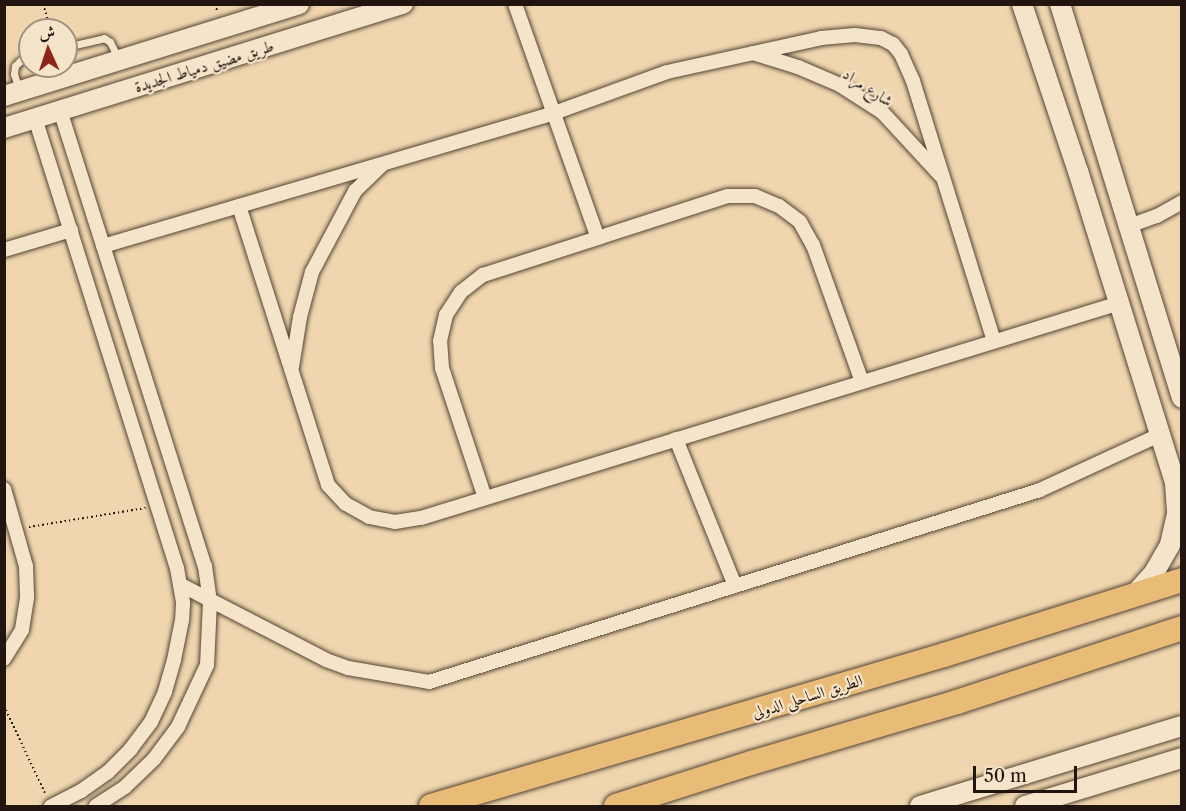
<!DOCTYPE html>
<html>
<head>
<meta charset="utf-8">
<style>
	body { margin:0 }
	#map { position:relative; width:1186px; height:811px; overflow:hidden; background:#efd6ae; font-family:"Libre Caslon Text",Amiri,serif }
	div>[style] { position:absolute }
	[style*='--x'] { left:calc(var(--x)*1px); top:calc(var(--y)*1px); width:calc(var(--w)*1px); rotate:calc(var(--a)*1deg) }
	.path>* { height:2px; margin-top:-1px; transform-origin:0; background:repeating-linear-gradient(90deg,#22140e 0 1.5px,transparent 0 4.5px) }
	.roads { filter:drop-shadow(0 0 2px #554436) drop-shadow(0 0 2px #554436) }
	.lane>* { height:7px; margin:-3.5px; padding:0 3.5px; transform-origin:3.5px; border-radius:3.5px; background:#f5e4ca }
	.street>* { height:14px; margin:-7px; padding:0 7px; transform-origin:7px; border-radius:7px; background:#f5e4ca }
	.secondary>* { height:20px; margin:-10px; padding:0 10px; transform-origin:10px; border-radius:10px; background:#f5e4ca }
	.highway>* { height:24px; margin:-12px; padding:0 12px; transform-origin:12px; border-radius:12px; background:#e8bb77 }
	span { translate:-50% -50%; white-space:nowrap; text-align:center; line-height:1.15; -webkit-text-stroke:4.5px #f5e4ca; paint-order:stroke }
	.street-label { font-size:16px; color:#22140e }
	.frame { position:absolute; inset:0; border:6px solid #22140e; pointer-events:none }
	.north { position:absolute; left:18px; top:18px; width:60px; height:60px; box-sizing:border-box; background:#f5e4ca; border:2px solid #a1917f; border-radius:50%; rotate:357deg; font-size:16px; font-weight:700; line-height:24px; text-align:center; color:#22140e }
	.north::after { content:''; display:block; margin:auto; width:21px; height:27px; background:#8f2418; clip-path:polygon(50% 0,100% 100%,50% 72%,0 100%) }
	.scale { position:absolute; left:973px; top:766px; width:104px; height:27px; box-sizing:border-box; border:3px solid #22140e; border-top:0; padding-left:8px; font-size:18px; line-height:21px; white-space:nowrap; color:#22140e; -webkit-text-stroke:4px #f5e4ca; paint-order:stroke }
</style>
</head>
<body>
<div id="map">
	<div class="path">
		<i style="--x:43;--y:4;--w:27;--a:73"></i>
		<i style="--x:215;--y:4;--w:7;--a:74"></i>
		<i style="--x:29;--y:527;--w:118;--a:-9.3"></i>
		<i style="--x:4;--y:706;--w:96;--a:64.8"></i>
	</div>
	<div class="roads">
		<div class="lane">
			<i style="--x:66;--y:47;--w:39;--a:-13"></i>
			<i style="--x:104;--y:38;--w:7;--a:34"></i>
			<i style="--x:110;--y:42;--w:18;--a:63"></i>
			<i style="--x:19;--y:90;--w:17;--a:-107"></i>
			<i style="--x:14;--y:74;--w:8;--a:-83"></i>
			<i style="--x:15;--y:66;--w:7;--a:-45"></i>
			<i style="--x:20;--y:61;--w:10;--a:-17"></i>
		</div>
		<div class="street">
			<i style="--x:515;--y:4;--w:248;--a:70.5"></i>
			<i style="--x:753;--y:53;--w:47;--a:17.3"></i>
			<i style="--x:798;--y:67;--w:46;--a:23.2"></i>
			<i style="--x:840;--y:85;--w:50;--a:32.7"></i>
			<i style="--x:882;--y:112;--w:87;--a:47.3"></i>
			<i style="--x:60;--y:110;--w:478;--a:72.4"></i>
			<i style="--x:205;--y:566;--w:36;--a:82"></i>
			<i style="--x:210;--y:602;--w:63;--a:92.7"></i>
			<i style="--x:207;--y:665;--w:68;--a:115.1"></i>
			<i style="--x:178;--y:727;--w:40;--a:127"></i>
			<i style="--x:154;--y:759;--w:40;--a:136"></i>
			<i style="--x:125;--y:787;--w:35;--a:147"></i>
			<i style="--x:35;--y:118;--w:472;--a:72.5"></i>
			<i style="--x:177;--y:568;--w:36;--a:80"></i>
			<i style="--x:183;--y:603;--w:17;--a:93"></i>
			<i style="--x:182;--y:620;--w:41;--a:101.3"></i>
			<i style="--x:174;--y:660;--w:33;--a:106"></i>
			<i style="--x:165;--y:692;--w:33;--a:115"></i>
			<i style="--x:151;--y:722;--w:34;--a:127"></i>
			<i style="--x:131;--y:749;--w:33;--a:135"></i>
			<i style="--x:108;--y:772;--w:33;--a:145"></i>
			<i style="--x:81;--y:791;--w:34;--a:153"></i>
			<i style="--x:239;--y:206;--w:293;--a:72.3"></i>
			<i style="--x:328;--y:485;--w:26;--a:47"></i>
			<i style="--x:346;--y:504;--w:26;--a:29"></i>
			<i style="--x:369;--y:517;--w:26;--a:11"></i>
			<i style="--x:395;--y:522;--w:26;--a:-9"></i>
			<i style="--x:421;--y:518;--w:731;--a:-17.1"></i>
			<i style="--x:1129;--y:226;--w:30;--a:-20"></i>
			<i style="--x:1157;--y:216;--w:29;--a:-29"></i>
			<i style="--x:103;--y:246;--w:470;--a:-16.4"></i>
			<i style="--x:554;--y:113;--w:120;--a:-19.9"></i>
			<i style="--x:667;--y:72;--w:158;--a:-12.4"></i>
			<i style="--x:821;--y:38;--w:34;--a:-5"></i>
			<i style="--x:855;--y:35;--w:26;--a:7"></i>
			<i style="--x:881;--y:38;--w:13;--a:27"></i>
			<i style="--x:893;--y:44;--w:13;--a:51"></i>
			<i style="--x:901;--y:54;--w:30;--a:66"></i>
			<i style="--x:913;--y:81;--w:272;--a:72.7"></i>
			<i style="--x:4;--y:250;--w:70;--a:-16.6"></i>
			<i style="--x:292;--y:367;--w:51;--a:-80.9"></i>
			<i style="--x:300;--y:317;--w:47;--a:-75.1"></i>
			<i style="--x:312;--y:272;--w:92;--a:-62"></i>
			<i style="--x:355;--y:191;--w:37;--a:-44"></i>
			<i style="--x:676;--y:439;--w:158;--a:68.1"></i>
			<i style="--x:4;--y:489;--w:80;--a:74.1"></i>
			<i style="--x:26;--y:566;--w:32;--a:88"></i>
			<i style="--x:27;--y:598;--w:32;--a:99"></i>
			<i style="--x:22;--y:630;--w:34;--a:122"></i>
			<i style="--x:485;--y:498;--w:137;--a:-108.3"></i>
			<i style="--x:442;--y:368;--w:27;--a:-94"></i>
			<i style="--x:440;--y:341;--w:27;--a:-77"></i>
			<i style="--x:446;--y:315;--w:27;--a:-57"></i>
			<i style="--x:461;--y:292;--w:28;--a:-38"></i>
			<i style="--x:483;--y:275;--w:257;--a:-17.9"></i>
			<i style="--x:728;--y:196;--w:27;--a:0"></i>
			<i style="--x:755;--y:196;--w:26;--a:23"></i>
			<i style="--x:779;--y:206;--w:26;--a:37"></i>
			<i style="--x:800;--y:222;--w:26;--a:61"></i>
			<i style="--x:813;--y:245;--w:145;--a:70.3"></i>
			<i style="--x:181;--y:585;--w:163;--a:27.3"></i>
			<i style="--x:326;--y:660;--w:23;--a:20"></i>
			<i style="--x:348;--y:668;--w:82;--a:9.8"></i>
			<i style="--x:429;--y:682;--w:640;--a:-17.44"></i>
			<i style="--x:1040;--y:490;--w:133;--a:-24.8"></i>
		</div>
		<div class="secondary">
			<i style="--x:1022;--y:4;--w:176;--a:71.5"></i>
			<i style="--x:1078;--y:171;--w:327;--a:72.7"></i>
			<i style="--x:1175;--y:483;--w:31;--a:86"></i>
			<i style="--x:1177;--y:514;--w:32;--a:103"></i>
			<i style="--x:1170;--y:545;--w:32;--a:120"></i>
			<i style="--x:1154;--y:573;--w:28;--a:132"></i>
			<i style="--x:1060;--y:4;--w:412;--a:72.8"></i>
			<i style="--x:4;--y:96;--w:309;--a:-17.3"></i>
			<i style="--x:4;--y:128;--w:418;--a:-17.3"></i>
			<i style="--x:920;--y:806;--w:274;--a:-17"></i>
			<i style="--x:1025;--y:806;--w:164;--a:-17"></i>
		</div>
		<div class="highway">
			<i style="--x:431;--y:806;--w:535;--a:-16.4"></i>
			<i style="--x:944;--y:655;--w:250;--a:-17.5"></i>
			<i style="--x:616;--y:806;--w:142;--a:-17.7"></i>
			<i style="--x:751;--y:763;--w:215;--a:-16.5"></i>
			<i style="--x:957;--y:702;--w:237;--a:-18.2"></i>
		</div>
	</div>
	<div class="street-label">
		<span style="left:204px;top:66px;rotate:-17deg">طريق مضيق دمياط الجديدة</span>
		<span style="left:868px;top:87px;rotate:33deg">شارع مراد</span>
		<span style="left:807px;top:696px;rotate:-17deg">الطريق الساحلى الدولى</span>
	</div>
	<div class="frame"></div>
	<div class="north">ش</div>
	<div class="scale">50 m</div>
</div>
</body>
</html>
